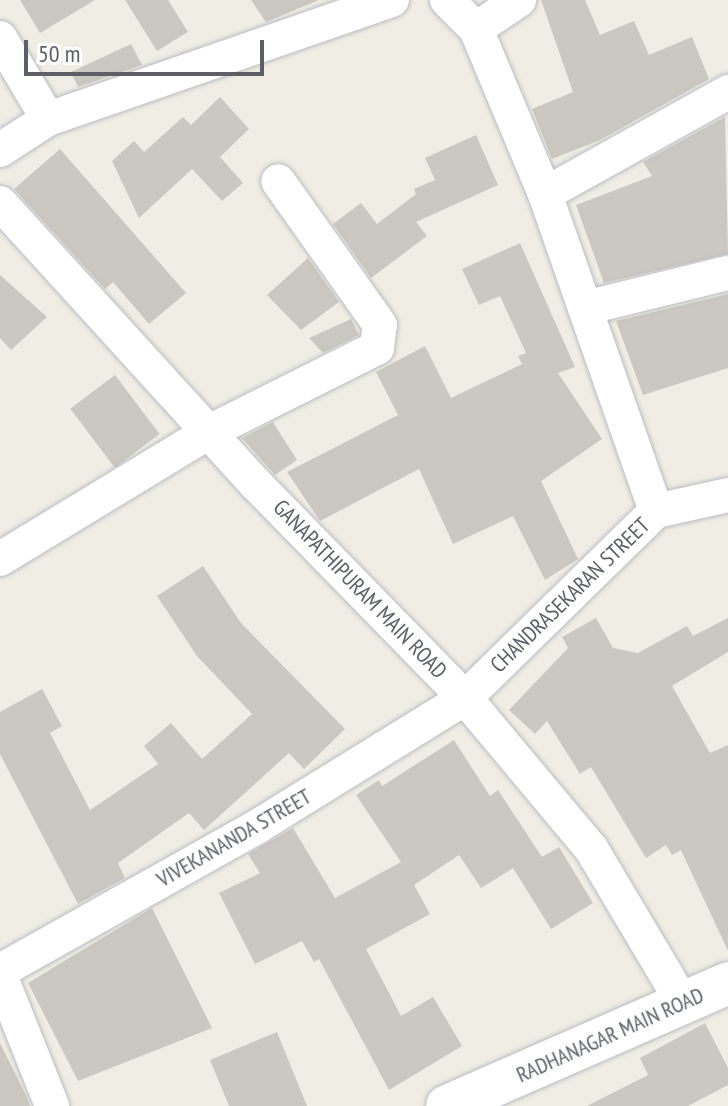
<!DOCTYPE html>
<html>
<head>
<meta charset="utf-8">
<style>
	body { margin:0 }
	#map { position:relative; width:728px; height:1106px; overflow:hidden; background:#f0eee4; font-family:"PT Sans Narrow",sans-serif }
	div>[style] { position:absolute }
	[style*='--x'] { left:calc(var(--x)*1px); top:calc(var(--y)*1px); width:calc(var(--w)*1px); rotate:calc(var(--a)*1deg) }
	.building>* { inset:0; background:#cbc8c1; transform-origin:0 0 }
	.roads { filter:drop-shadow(0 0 2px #b9bcc2) drop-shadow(0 0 2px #b9bcc2) }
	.minor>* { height:34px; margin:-17px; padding:0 17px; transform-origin:17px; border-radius:17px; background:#fff }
	.tertiary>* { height:42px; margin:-21px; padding:0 21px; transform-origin:21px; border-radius:21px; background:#fff }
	span { translate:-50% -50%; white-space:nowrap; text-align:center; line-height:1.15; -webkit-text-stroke:6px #fff; paint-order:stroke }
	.street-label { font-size:22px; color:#5c6066 }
	.scale { position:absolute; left:24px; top:40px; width:240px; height:36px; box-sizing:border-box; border:4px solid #5c6066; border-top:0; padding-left:10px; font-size:24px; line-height:28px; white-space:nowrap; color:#5c6066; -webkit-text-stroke:6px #fff; paint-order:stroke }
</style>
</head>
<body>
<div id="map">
	<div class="building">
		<i style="clip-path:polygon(20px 0,95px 0,40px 33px)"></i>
		<i style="clip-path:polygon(125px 0,168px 0,188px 32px,157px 51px)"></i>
		<i style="clip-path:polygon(251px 0,319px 0,266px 22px)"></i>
		<i style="clip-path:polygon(541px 0,585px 0,600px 35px,634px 21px,649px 55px,692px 37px,709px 79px,600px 140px,552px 159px,532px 109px,573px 92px)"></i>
		<i style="clip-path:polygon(131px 44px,142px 65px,78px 87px,71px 72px)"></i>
		<i style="clip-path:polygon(220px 97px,249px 129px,220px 157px,243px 183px,222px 201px,192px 169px,139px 218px,112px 161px,134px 141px,144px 152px,183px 117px,191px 125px)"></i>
		<i style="clip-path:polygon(725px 117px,728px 254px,604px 283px,576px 205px,652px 176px,643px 162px)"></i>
		<i style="clip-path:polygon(476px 135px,498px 185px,416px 222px,427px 236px,371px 278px,333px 224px,361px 203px,377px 224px,416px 194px,414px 189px,435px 180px,425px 158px)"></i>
		<i style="clip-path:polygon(60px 149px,186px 293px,149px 324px,113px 282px,105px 289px,14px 189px)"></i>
		<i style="clip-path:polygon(520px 243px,575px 367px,558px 373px,602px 439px,541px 481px,578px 559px,545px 580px,513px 516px,453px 544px,419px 469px,320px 521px,287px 472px,398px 415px,376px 372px,425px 346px,451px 398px,522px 364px,518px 356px,526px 353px,500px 296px,479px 305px,462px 269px)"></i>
		<i style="clip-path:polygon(308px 258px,339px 302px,301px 330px,267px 295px)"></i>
		<i style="clip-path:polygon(0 275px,47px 317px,11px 350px,0 338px)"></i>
		<i style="clip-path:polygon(728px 294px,728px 368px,643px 395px,616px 321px)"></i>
		<i style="clip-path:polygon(351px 319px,359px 335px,323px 353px,309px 338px)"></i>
		<i style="left:115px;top:375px;width:74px;height:56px;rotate:53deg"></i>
		<i style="clip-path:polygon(273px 422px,297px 460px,275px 475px,242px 438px)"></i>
		<i style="clip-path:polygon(203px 566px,241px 623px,345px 729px,304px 769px,289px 753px,204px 830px,189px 813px,118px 863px,125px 878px,78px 904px,0 754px,0 712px,42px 689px,62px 726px,50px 733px,90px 810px,158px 764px,144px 746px,171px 723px,202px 759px,252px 714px,197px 656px,157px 596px)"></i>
		<i style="clip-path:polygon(596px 618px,613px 648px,638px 653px,687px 626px,693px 636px,728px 618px,728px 652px,672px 686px,710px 753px,728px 745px,728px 951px,681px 850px,672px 855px,666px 845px,646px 858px,591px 767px,580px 774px,547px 721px,535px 734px,509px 710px,568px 648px,562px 637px)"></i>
		<i style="clip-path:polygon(454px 740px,490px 796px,498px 790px,542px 857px,559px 847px,593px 903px,551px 929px,513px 868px,481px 888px,459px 855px,414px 885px,430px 914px,366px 949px,401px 1016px,433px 997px,462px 1046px,389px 1090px,319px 959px,314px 962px,302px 941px,255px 964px,219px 893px,260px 873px,248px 854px,293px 828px,335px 898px,401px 862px,356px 795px,379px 780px,382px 786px)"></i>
		<i style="clip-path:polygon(152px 908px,212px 1028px,78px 1081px,28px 983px)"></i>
		<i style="clip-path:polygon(705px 1023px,728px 1068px,728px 1085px,688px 1106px,587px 1106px,648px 1075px,640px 1058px)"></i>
		<i style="clip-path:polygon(277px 1032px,307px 1106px,229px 1106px,210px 1060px)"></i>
		<i style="clip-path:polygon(0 1043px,27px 1097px,30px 1106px,0 1106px)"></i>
	</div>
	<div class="roads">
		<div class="minor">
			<i style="--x:447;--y:0;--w:41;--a:45"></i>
			<i style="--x:476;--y:29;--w:179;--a:67.3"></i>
			<i style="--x:545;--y:194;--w:336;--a:70.7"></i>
			<i style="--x:476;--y:29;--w:52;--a:-34"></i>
			<i style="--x:0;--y:38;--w:94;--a:59.3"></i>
			<i style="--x:0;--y:150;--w:57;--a:-32.9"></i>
			<i style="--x:48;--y:119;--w:364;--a:-19.1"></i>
			<i style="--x:545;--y:194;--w:210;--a:-29.1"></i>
			<i style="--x:0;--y:203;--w:382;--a:47.7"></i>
			<i style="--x:257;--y:485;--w:298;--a:45.7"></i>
			<i style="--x:465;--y:698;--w:198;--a:50.1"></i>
			<i style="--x:592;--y:850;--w:178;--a:59.3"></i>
			<i style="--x:585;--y:308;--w:147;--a:-13.8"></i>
			<i style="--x:0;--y:559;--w:245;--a:-31.3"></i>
			<i style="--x:209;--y:432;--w:188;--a:-26.6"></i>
			<i style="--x:377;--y:348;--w:23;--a:-83"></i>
			<i style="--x:380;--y:325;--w:176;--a:-125.3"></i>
			<i style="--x:0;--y:971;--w:296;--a:-29.3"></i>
			<i style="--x:258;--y:826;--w:243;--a:-31.7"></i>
			<i style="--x:465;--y:698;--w:267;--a:-44.4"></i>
			<i style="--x:656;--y:511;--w:74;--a:-12.5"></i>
			<i style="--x:0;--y:975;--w:141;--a:68.3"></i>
		</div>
		<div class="tertiary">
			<i style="--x:447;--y:1106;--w:307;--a:-23.6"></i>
		</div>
	</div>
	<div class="street-label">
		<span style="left:360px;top:589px;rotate:46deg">GANAPATHIPURAM MAIN ROAD</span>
		<span style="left:570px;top:595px;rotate:-44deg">CHANDRASEKARAN STREET</span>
		<span style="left:234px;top:838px;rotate:-30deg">VIVEKANANDA STREET</span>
		<span style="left:610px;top:1035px;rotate:-24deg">RADHANAGAR MAIN ROAD</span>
	</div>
	<div class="scale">50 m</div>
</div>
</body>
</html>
